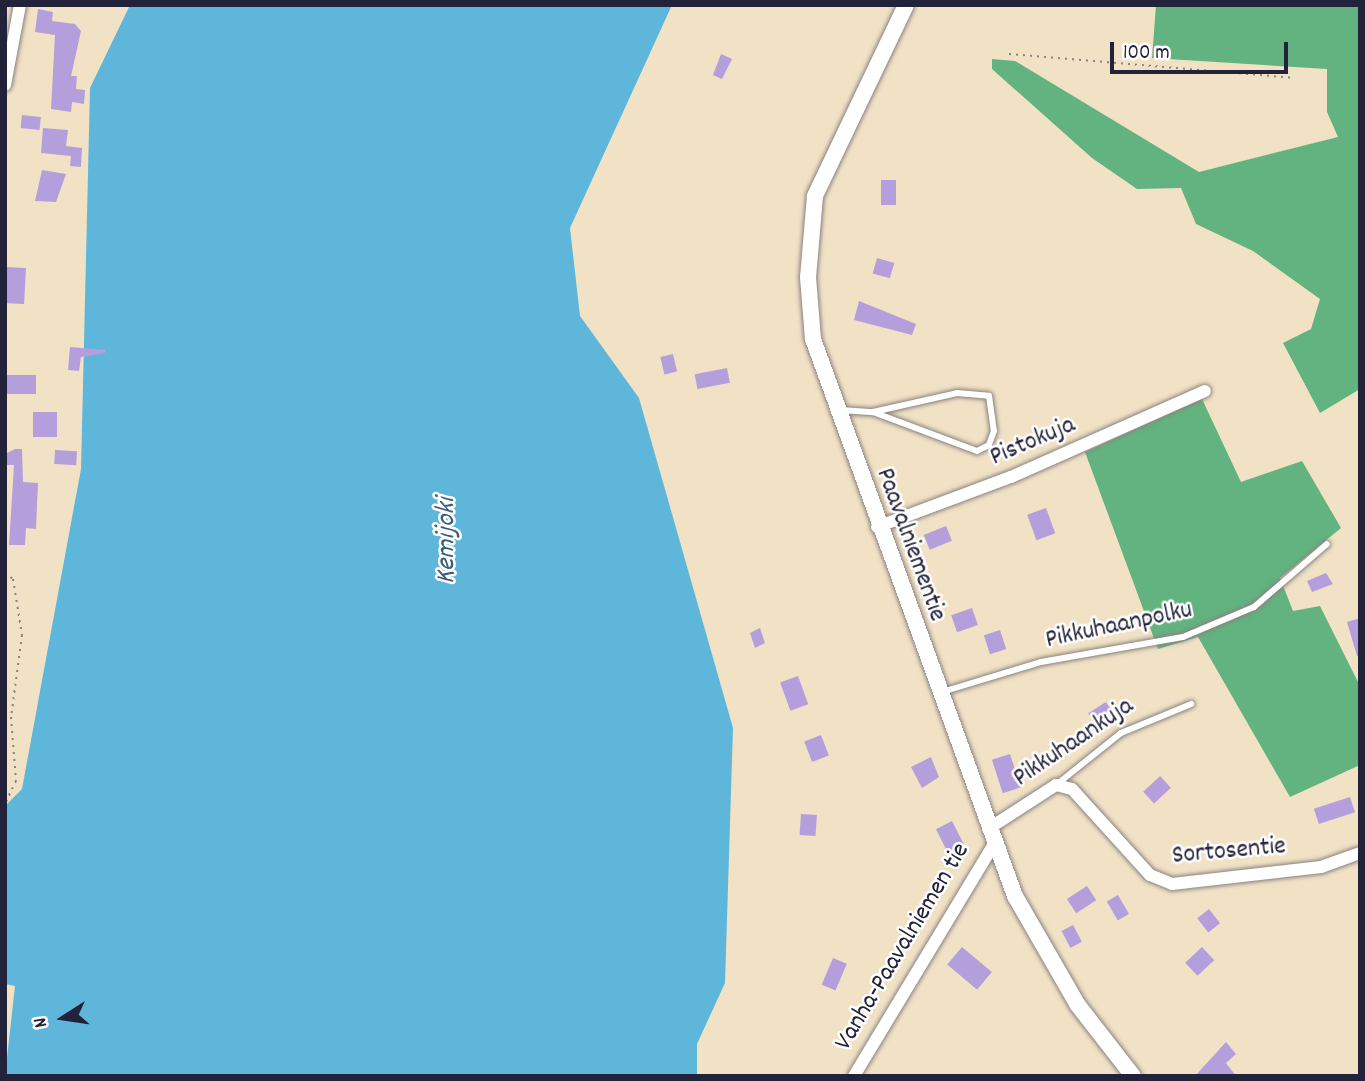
<!DOCTYPE html>
<html>
<head>
<meta charset="utf-8">
<style>
	body { margin:0 }
	#map { position:relative; width:1365px; height:1081px; overflow:hidden; background:#f1e2c5; font-family:Dekko,sans-serif }
	div>[style] { position:absolute }
	[style*='--x'] { left:calc(var(--x)*1px); top:calc(var(--y)*1px); width:calc(var(--w)*1px); rotate:calc(var(--a)*1deg) }
	.forest>* { inset:0; background:#62b37f }
	.water>* { inset:0; background:#5eb6db }
	.building>* { inset:0; background:#b49fdc; transform-origin:0 0 }
	.path>* { height:2px; margin-top:-1px; transform-origin:0; background:repeating-linear-gradient(90deg,#8a8280 0 2px,transparent 0 7px) }
	.roads { filter:drop-shadow(0 0 2px #8a8280) drop-shadow(0 0 2px #8a8280) }
	.service>* { height:6px; margin:-3px; padding:0 3px; transform-origin:3px; border-radius:3px; background:#fff }
	.minor>* { height:12px; margin:-6px; padding:0 6px; transform-origin:6px; border-radius:6px; background:#fff }
	.tertiary>* { height:16px; margin:-8px; padding:0 8px; transform-origin:8px; border-radius:8px; background:#fff }
	span { translate:-50% -50%; white-space:nowrap; text-align:center; line-height:1.15; -webkit-text-stroke:5px #fff; paint-order:stroke }
	.street-label { font-size:26px; color:#22223b }
	.water-label { font-size:28px; color:#3a5d7b; font-style:italic }
	.frame { position:absolute; inset:0; border:7px solid #22223b; pointer-events:none }
	.north { position:absolute; left:28px; top:983px; width:70px; height:70px; -webkit-text-stroke:5px #fff; paint-order:stroke; rotate:258deg; font-size:19px; font-weight:700; line-height:28px; text-align:center; color:#22223b }
	.north::after { content:''; display:block; margin:auto; width:24px; height:32px; background:#22223b; clip-path:polygon(50% 0,100% 100%,50% 72%,0 100%) }
	.scale { position:absolute; left:1110px; top:42px; width:178px; height:32px; box-sizing:border-box; border:4px solid #22223b; border-top:0; padding-left:9px; font-size:21px; line-height:24px; white-space:nowrap; color:#22223b; -webkit-text-stroke:5px #fff; paint-order:stroke }
</style>
</head>
<body>
<div id="map">
	<div class="forest">
		<i style="clip-path:polygon(1156px 5px,1360px 5px,1360px 389px,1320px 413px,1283px 343px,1311px 329px,1320px 299px,1253px 251px,1196px 224px,1181px 188px,1137px 189px,1092px 158px,992px 69px,992px 59px,1015px 61px,1199px 172px,1338px 137px,1327px 112px,1327px 69px,1152px 58px)"></i>
		<i style="clip-path:polygon(1202px 399px,1241px 482px,1302px 461px,1341px 528px,1280px 578px,1293px 611px,1320px 606px,1360px 686px,1360px 765px,1290px 797px,1198px 637px,1158px 649px,1085px 452px)"></i>
	</div>
	<div class="water">
		<i style="clip-path:polygon(130px 5px,672px 5px,570px 228px,580px 316px,639px 398px,733px 728px,725px 983px,697px 1044px,697px 1076px,5px 1076px,15px 986px,5px 984px,5px 806px,22px 789px,81px 469px,90px 88px)"></i>
	</div>
	<div class="building">
		<i style="clip-path:polygon(38px 9px,53px 12px,52px 21px,75px 24px,81px 31px,71px 76px,77px 76px,76px 89px,85px 90px,84px 104px,72px 102px,71px 112px,51px 109px,55px 35px,35px 32px)"></i>
		<i style="clip-path:polygon(721px 54px,732px 59px,722px 79px,713px 75px)"></i>
		<i style="left:22px;top:115px;width:19px;height:13px;rotate:6deg"></i>
		<i style="clip-path:polygon(43px 128px,68px 130px,66px 146px,82px 148px,81px 167px,70px 166px,71px 156px,41px 153px)"></i>
		<i style="clip-path:polygon(42px 170px,66px 174px,56px 202px,35px 201px)"></i>
		<i style="left:881px;top:180px;width:15px;height:25px"></i>
		<i style="left:877px;top:258px;width:18px;height:16px;rotate:16deg"></i>
		<i style="left:5px;top:267px;width:21px;height:36px;rotate:3deg"></i>
		<i style="clip-path:polygon(859px 301px,916px 324px,912px 335px,854px 320px)"></i>
		<i style="clip-path:polygon(70px 347px,105px 350px,105px 353px,81px 357px,79px 371px,68px 370px)"></i>
		<i style="left:673px;top:354px;width:18px;height:13px;rotate:77deg"></i>
		<i style="left:727px;top:368px;width:15px;height:33px;rotate:79deg"></i>
		<i style="left:5px;top:375px;width:31px;height:19px"></i>
		<i style="left:33px;top:412px;width:24px;height:25px"></i>
		<i style="clip-path:polygon(15px 449px,22px 449px,23px 482px,38px 483px,36px 529px,26px 528px,25px 545px,9px 545px,14px 465px,5px 465px,5px 454px)"></i>
		<i style="left:55px;top:450px;width:22px;height:14px;rotate:3deg"></i>
		<i style="left:1046px;top:508px;width:27px;height:20px;rotate:70deg"></i>
		<i style="left:946px;top:526px;width:16px;height:24px;rotate:68deg"></i>
		<i style="clip-path:polygon(1326px 573px,1333px 584px,1312px 592px,1307px 581px)"></i>
		<i style="left:972px;top:608px;width:18px;height:22px;rotate:71deg"></i>
		<i style="clip-path:polygon(1360px 618px,1360px 655px,1357px 656px,1347px 622px)"></i>
		<i style="clip-path:polygon(760px 628px,765px 643px,755px 648px,750px 633px)"></i>
		<i style="left:1000px;top:630px;width:20px;height:17px;rotate:72deg"></i>
		<i style="left:798px;top:676px;width:30px;height:19px;rotate:70deg"></i>
		<i style="left:1106px;top:702px;width:13px;height:21px;rotate:58deg"></i>
		<i style="left:821px;top:735px;width:22px;height:18px;rotate:69deg"></i>
		<i style="left:1010px;top:754px;width:35px;height:19px;rotate:72deg"></i>
		<i style="clip-path:polygon(931px 757px,939px 777px,922px 788px,911px 767px)"></i>
		<i style="left:1160px;top:776px;width:16px;height:23px;rotate:47deg"></i>
		<i style="left:1350px;top:797px;width:16px;height:38px;rotate:72deg"></i>
		<i style="left:801px;top:814px;width:16px;height:21px;rotate:4deg"></i>
		<i style="left:952px;top:821px;width:27px;height:18px;rotate:63deg"></i>
		<i style="left:1087px;top:886px;width:17px;height:24px;rotate:57deg"></i>
		<i style="left:1118px;top:895px;width:22px;height:13px;rotate:60deg"></i>
		<i style="left:1209px;top:909px;width:18px;height:15px;rotate:52deg"></i>
		<i style="left:1073px;top:925px;width:19px;height:13px;rotate:62deg"></i>
		<i style="left:962px;top:947px;width:39px;height:23px;rotate:40deg"></i>
		<i style="left:1202px;top:947px;width:18px;height:23px;rotate:47deg"></i>
		<i style="left:833px;top:958px;width:15px;height:29px;rotate:23deg"></i>
		<i style="clip-path:polygon(1226px 1042px,1236px 1054px,1226px 1063px,1236px 1076px,1195px 1076px)"></i>
	</div>
	<div class="path">
		<i style="--x:1009;--y:54;--w:285;--a:4.8"></i>
		<i style="--x:5;--y:573;--w:10;--a:37"></i>
		<i style="--x:13;--y:579;--w:57;--a:80.9"></i>
		<i style="--x:22;--y:635;--w:83;--a:97.6"></i>
		<i style="--x:11;--y:717;--w:64;--a:85.5"></i>
		<i style="--x:16;--y:781;--w:25;--a:116"></i>
	</div>
	<div class="roads">
		<div class="service">
			<i style="--x:841;--y:410;--w:32;--a:4"></i>
			<i style="--x:873;--y:412;--w:86;--a:-12.7"></i>
			<i style="--x:957;--y:393;--w:32;--a:5"></i>
			<i style="--x:989;--y:396;--w:35;--a:82"></i>
			<i style="--x:994;--y:431;--w:15;--a:110"></i>
			<i style="--x:989;--y:445;--w:13;--a:153"></i>
			<i style="--x:977;--y:451;--w:111;--a:-159.4"></i>
			<i style="--x:942;--y:692;--w:103;--a:-16.9"></i>
			<i style="--x:1041;--y:662;--w:144;--a:-10"></i>
			<i style="--x:1183;--y:637;--w:77;--a:-22.9"></i>
			<i style="--x:1254;--y:607;--w:96;--a:-40.8"></i>
			<i style="--x:1056;--y:785;--w:83;--a:-38.7"></i>
			<i style="--x:1121;--y:733;--w:76;--a:-22.5"></i>
		</div>
		<div class="minor">
			<i style="--x:5;--y:85;--w:81;--a:-79.4"></i>
			<i style="--x:877;--y:527;--w:143;--a:-20.5"></i>
			<i style="--x:1011;--y:477;--w:212;--a:-23.9"></i>
			<i style="--x:988;--y:829;--w:81;--a:-32.9"></i>
			<i style="--x:1056;--y:785;--w:16;--a:14"></i>
			<i style="--x:1072;--y:789;--w:116;--a:47.8"></i>
			<i style="--x:1150;--y:875;--w:24;--a:22"></i>
			<i style="--x:1172;--y:884;--w:150;--a:-6.5"></i>
			<i style="--x:1321;--y:867;--w:41;--a:-19.7"></i>
			<i style="--x:854;--y:1076;--w:271;--a:-58.9"></i>
		</div>
		<div class="tertiary">
			<i style="--x:906;--y:5;--w:212;--a:115.5"></i>
			<i style="--x:815;--y:196;--w:81;--a:94.9"></i>
			<i style="--x:808;--y:277;--w:62;--a:85.4"></i>
			<i style="--x:813;--y:339;--w:592;--a:70.07"></i>
			<i style="--x:1015;--y:896;--w:125;--a:60.1"></i>
			<i style="--x:1077;--y:1004;--w:91;--a:52.1"></i>
		</div>
	</div>
	<div class="street-label">
		<span style="left:1033px;top:442px;rotate:-23deg">Pistokuja</span>
		<span style="left:910px;top:545px;rotate:70deg">Paavalniementie</span>
		<span style="left:1119px;top:626px;rotate:-12deg">Pikkuhaanpolku</span>
		<span style="left:1074px;top:743px;rotate:-34deg">Pikkuhaankuja</span>
		<span style="left:1229px;top:852px;rotate:-5deg">Sortosentie</span>
		<span style="left:903px;top:947px;rotate:-59deg">Vanha-Paavalniemen tie</span>
	</div>
	<div class="water-label">
		<span style="left:448px;top:541px;rotate:-90deg">Kemijoki</span>
	</div>
	<div class="frame"></div>
	<div class="north">N</div>
	<div class="scale">100 m</div>
</div>
</body>
</html>
